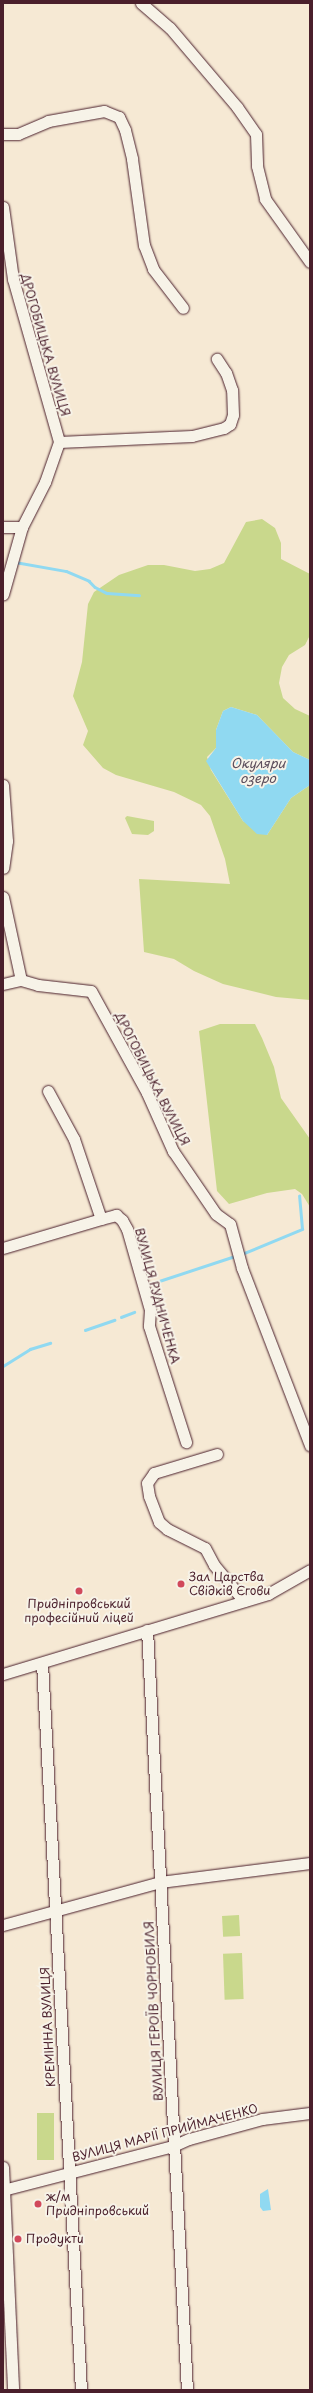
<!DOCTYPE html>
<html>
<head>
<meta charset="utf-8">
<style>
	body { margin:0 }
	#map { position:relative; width:313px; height:2393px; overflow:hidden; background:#f6e9d4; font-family:"Playpen Sans",sans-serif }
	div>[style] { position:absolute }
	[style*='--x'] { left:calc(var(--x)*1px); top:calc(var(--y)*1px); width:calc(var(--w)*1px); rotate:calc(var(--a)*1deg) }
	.green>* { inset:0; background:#c9d88c; transform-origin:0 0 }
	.water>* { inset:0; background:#90d9f1 }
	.stream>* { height:2.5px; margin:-1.25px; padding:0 1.25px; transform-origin:1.25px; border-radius:1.25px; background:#90d9f1 }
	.roads { filter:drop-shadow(0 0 1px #4a1f2b) drop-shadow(0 0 1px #4a1f2b) }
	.minor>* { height:11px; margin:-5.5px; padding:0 5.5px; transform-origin:5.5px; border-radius:5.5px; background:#f7f3e8 }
	.dots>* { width:11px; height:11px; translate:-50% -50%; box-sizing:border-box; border:2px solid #f7f3e8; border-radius:50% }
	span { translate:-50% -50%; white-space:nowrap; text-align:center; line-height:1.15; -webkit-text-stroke:4px #f7f3e8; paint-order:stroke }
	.street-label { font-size:12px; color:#4a1f2b }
	.poi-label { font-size:12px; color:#4a1f2b }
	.left { translate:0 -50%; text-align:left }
	.water-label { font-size:13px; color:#5c4e5c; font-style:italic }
	.frame { position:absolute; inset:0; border:4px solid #4a1f2b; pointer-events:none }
</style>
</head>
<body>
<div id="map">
	<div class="green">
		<i style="clip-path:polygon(262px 519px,275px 528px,281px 543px,281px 559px,310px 574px,310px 635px,305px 645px,289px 655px,282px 667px,279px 683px,283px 698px,295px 709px,310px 716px,310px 760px,293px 752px,257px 715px,231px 707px,223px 711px,216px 730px,216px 748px,207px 757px,211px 770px,243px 821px,267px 835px,291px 798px,310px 785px,310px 1000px,276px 997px,223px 984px,194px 971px,174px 959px,144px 952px,139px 879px,230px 884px,225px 859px,210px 816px,201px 805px,174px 792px,116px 775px,103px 768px,83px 745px,88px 731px,73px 696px,82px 662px,88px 604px,94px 592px,119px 575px,148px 565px,164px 565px,195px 571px,210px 569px,224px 563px,246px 522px)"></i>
		<i style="clip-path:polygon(127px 816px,154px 821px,154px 831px,148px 835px,132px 834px,125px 818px)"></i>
		<i style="clip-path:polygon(220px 1024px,255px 1024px,262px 1038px,274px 1067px,281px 1098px,310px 1139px,310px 1207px,302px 1194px,295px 1189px,267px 1193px,229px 1204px,217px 1191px,199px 1031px)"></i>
		<i style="left:239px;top:1915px;width:21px;height:17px;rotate:87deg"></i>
		<i style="left:242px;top:1953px;width:46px;height:19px;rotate:88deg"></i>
		<i style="left:37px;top:2113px;width:17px;height:47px"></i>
	</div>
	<div class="water">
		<i style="clip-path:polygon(231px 707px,257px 715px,293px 752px,310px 760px,310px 785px,291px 798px,267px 835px,257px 834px,243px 821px,206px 761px,216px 748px,216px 730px,223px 711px)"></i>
		<i style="clip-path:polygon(268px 2189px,271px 2210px,263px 2211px,260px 2207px,260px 2194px)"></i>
	</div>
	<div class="stream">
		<i style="--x:15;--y:562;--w:52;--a:10"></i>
		<i style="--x:66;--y:571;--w:25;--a:23"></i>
		<i style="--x:89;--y:581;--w:8;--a:45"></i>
		<i style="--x:95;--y:587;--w:13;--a:27"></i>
		<i style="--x:107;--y:593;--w:32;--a:4"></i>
		<i style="--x:242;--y:1254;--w:65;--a:-22.6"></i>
		<i style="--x:302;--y:1229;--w:33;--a:-95"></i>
		<i style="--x:150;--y:1284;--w:89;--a:-18.2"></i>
		<i style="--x:121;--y:1317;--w:14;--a:-21"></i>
		<i style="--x:85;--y:1330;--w:31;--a:-19"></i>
		<i style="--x:3;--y:1366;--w:32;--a:-32"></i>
		<i style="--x:30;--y:1349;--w:21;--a:-17"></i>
	</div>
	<div class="roads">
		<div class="minor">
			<i style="--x:141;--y:3;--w:38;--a:41"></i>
			<i style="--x:170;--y:28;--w:104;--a:49.7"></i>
			<i style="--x:237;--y:107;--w:33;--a:55"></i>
			<i style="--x:256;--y:134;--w:32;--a:88"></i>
			<i style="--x:257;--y:166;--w:34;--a:76"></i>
			<i style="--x:265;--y:199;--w:77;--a:54.5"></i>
			<i style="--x:3;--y:134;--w:15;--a:0"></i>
			<i style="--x:18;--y:134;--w:33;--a:-23"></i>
			<i style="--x:48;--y:121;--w:57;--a:-10.1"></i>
			<i style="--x:104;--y:111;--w:16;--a:22"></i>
			<i style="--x:119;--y:117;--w:14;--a:65"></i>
			<i style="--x:125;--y:130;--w:30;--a:76"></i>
			<i style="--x:132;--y:159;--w:87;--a:82.1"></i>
			<i style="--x:144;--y:245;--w:26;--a:69"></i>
			<i style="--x:153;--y:269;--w:49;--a:52.4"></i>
			<i style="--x:3;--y:207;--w:73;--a:82.1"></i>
			<i style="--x:13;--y:279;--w:169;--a:74.2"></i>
			<i style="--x:59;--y:442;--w:42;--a:109.3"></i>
			<i style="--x:45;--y:482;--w:51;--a:117.1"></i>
			<i style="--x:22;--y:527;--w:70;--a:105.8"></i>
			<i style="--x:59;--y:442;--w:133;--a:-2.6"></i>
			<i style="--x:192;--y:436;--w:33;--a:-14"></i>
			<i style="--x:224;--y:428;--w:7;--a:-34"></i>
			<i style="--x:230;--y:424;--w:9;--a:-72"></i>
			<i style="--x:233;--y:415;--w:25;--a:-92"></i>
			<i style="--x:232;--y:390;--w:18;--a:-109"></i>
			<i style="--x:226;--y:373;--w:17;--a:-123"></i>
			<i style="--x:3;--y:527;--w:19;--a:0"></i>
			<i style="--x:3;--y:785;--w:56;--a:85.9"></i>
			<i style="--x:7;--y:841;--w:27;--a:98"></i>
			<i style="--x:3;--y:897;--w:85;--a:77.8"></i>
			<i style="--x:21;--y:980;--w:18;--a:16"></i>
			<i style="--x:38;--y:985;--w:53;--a:6.5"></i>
			<i style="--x:91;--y:991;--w:116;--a:61.2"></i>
			<i style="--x:147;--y:1093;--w:64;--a:65.9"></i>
			<i style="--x:173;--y:1151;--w:76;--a:55.7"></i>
			<i style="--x:216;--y:1214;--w:17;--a:36"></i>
			<i style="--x:230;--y:1224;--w:46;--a:74.7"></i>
			<i style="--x:242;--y:1268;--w:190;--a:69"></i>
			<i style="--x:3;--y:984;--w:18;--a:-13"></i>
			<i style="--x:48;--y:1091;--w:55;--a:61.6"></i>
			<i style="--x:74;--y:1139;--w:84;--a:71.4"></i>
			<i style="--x:101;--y:1219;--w:16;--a:-15"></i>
			<i style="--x:116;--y:1215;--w:8;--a:40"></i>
			<i style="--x:122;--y:1220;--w:10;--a:61"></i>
			<i style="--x:127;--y:1229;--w:84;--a:74.1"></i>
			<i style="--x:150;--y:1310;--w:16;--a:94"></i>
			<i style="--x:149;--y:1326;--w:122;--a:72.3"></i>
			<i style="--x:3;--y:1248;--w:102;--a:-16.5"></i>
			<i style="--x:217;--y:1454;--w:66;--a:163.2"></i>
			<i style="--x:154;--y:1473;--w:12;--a:125"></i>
			<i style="--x:147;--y:1483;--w:13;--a:81"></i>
			<i style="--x:149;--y:1496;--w:28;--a:69"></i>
			<i style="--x:159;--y:1522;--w:11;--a:41"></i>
			<i style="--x:167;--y:1529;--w:42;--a:26.6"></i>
			<i style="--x:205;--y:1548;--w:19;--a:62"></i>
			<i style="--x:214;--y:1565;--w:47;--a:50.2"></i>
			<i style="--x:147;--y:1630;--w:761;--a:86.99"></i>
			<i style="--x:42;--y:1663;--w:728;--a:86.93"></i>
			<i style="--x:3;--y:1674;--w:277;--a:-16.8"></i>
			<i style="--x:268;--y:1594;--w:48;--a:-29.7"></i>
			<i style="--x:3;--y:1925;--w:163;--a:-15.3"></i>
			<i style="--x:160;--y:1882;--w:151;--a:-7.2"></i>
			<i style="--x:3;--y:2167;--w:223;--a:87.4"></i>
			<i style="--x:3;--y:2190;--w:176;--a:-14.5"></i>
			<i style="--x:173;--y:2146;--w:17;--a:-24"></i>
			<i style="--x:189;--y:2139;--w:76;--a:-15.3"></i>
			<i style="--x:262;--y:2119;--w:48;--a:-7.1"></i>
		</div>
	</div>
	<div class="dots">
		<i style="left:181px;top:1584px;background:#d1495b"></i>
		<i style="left:79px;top:1591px;background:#d1495b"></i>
		<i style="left:38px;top:2204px;background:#d1495b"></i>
		<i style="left:18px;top:2239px;background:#d1495b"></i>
	</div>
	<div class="street-label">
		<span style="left:45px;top:345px;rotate:74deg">ДРОГОБИЦЬКА ВУЛИЦЯ</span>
		<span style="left:152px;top:1079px;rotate:63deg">ДРОГОБИЦЬКА ВУЛИЦЯ</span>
		<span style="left:157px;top:1296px;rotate:75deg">ВУЛИЦЯ РУДНИЧЕНКА</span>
		<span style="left:154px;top:2011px;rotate:-93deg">ВУЛИЦЯ ГЕРОЇВ ЧОРНОБИЛЯ</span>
		<span style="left:48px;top:2027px;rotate:-93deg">КРЕМІННА ВУЛИЦЯ</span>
		<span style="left:165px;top:2133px;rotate:-15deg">ВУЛИЦЯ МАРІЇ ПРИЙМАЧЕНКО</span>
	</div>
	<div class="poi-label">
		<span class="left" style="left:189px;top:1584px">Зал Царства<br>Свідків Єгови</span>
		<span style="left:79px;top:1611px">Придніпровський<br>професійний ліцей</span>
		<span class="left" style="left:46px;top:2204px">ж/м<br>Придніпровський</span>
		<span class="left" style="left:26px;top:2239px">Продукти</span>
	</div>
	<div class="water-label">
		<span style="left:258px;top:771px">Окуляри<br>озеро</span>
	</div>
	<div class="frame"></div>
</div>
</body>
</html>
